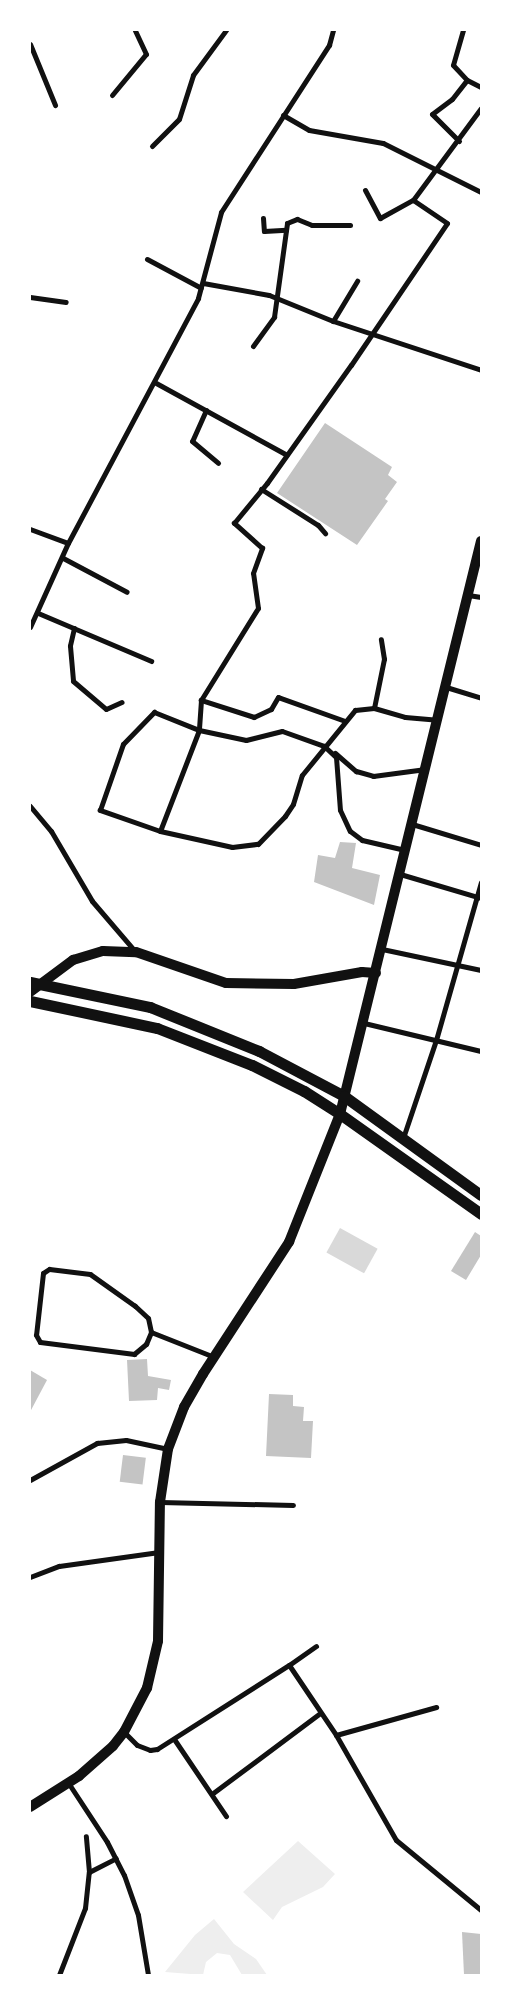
<!DOCTYPE html>
<html>
<head>
<meta charset="utf-8">
<style>
	body { margin:0 }
	#map { position:relative; width:511px; height:2005px; overflow:hidden; background:#fff; font-family:Karla,sans-serif }
	div>[style] { position:absolute }
	[style*='--x'] { left:calc(var(--x)*1px); top:calc(var(--y)*1px); width:calc(var(--w)*1px); rotate:calc(var(--a)*1deg) }
	.green>* { inset:0; background:#eee }
	.water>* { inset:0; background:#d9d9d9; transform-origin:0 0 }
	.building>* { inset:0; background:#c4c4c4; transform-origin:0 0 }
	.minor>* { height:5px; margin:-2.5px; padding:0 2.5px; transform-origin:2.5px; border-radius:2.5px; background:#111 }
	.secondary>* { height:10px; margin:-5px; padding:0 5px; transform-origin:5px; border-radius:5px; background:#111 }
	.trunk>* { height:11px; margin:-5.5px; padding:0 5.5px; transform-origin:5.5px; border-radius:5.5px; background:#111 }
	span { translate:-50% -50%; white-space:nowrap; text-align:center; line-height:1.15; -webkit-text-stroke:5px #fff; paint-order:stroke }
	.frame { position:absolute; inset:0; border:31px solid #fff; pointer-events:none }
</style>
</head>
<body>
<div id="map">
	<div class="green">
		<i style="clip-path:polygon(298px 1841px,335px 1874px,323px 1887px,282px 1907px,273px 1920px,243px 1892px)"></i>
		<i style="clip-path:polygon(214px 1919px,234px 1944px,256px 1959px,267px 1975px,242px 1975px,230px 1955px,217px 1953px,206px 1962px,203px 1975px,165px 1972px,195px 1935px)"></i>
	</div>
	<div class="water">
		<i style="left:340px;top:1228px;width:43px;height:28px;rotate:29deg"></i>
	</div>
	<div class="building">
		<i style="clip-path:polygon(325px 423px,392px 467px,388px 475px,397px 482px,385px 499px,388px 501px,357px 545px,277px 493px)"></i>
		<i style="clip-path:polygon(340px 842px,356px 843px,352px 868px,380px 875px,374px 905px,314px 882px,318px 855px,335px 858px)"></i>
		<i style="clip-path:polygon(475px 1232px,481px 1236px,481px 1255px,466px 1280px,451px 1271px)"></i>
		<i style="clip-path:polygon(147px 1359px,148px 1376px,171px 1380px,169px 1390px,158px 1388px,157px 1400px,129px 1401px,127px 1360px)"></i>
		<i style="clip-path:polygon(30px 1370px,47px 1380px,30px 1412px)"></i>
		<i style="clip-path:polygon(269px 1394px,293px 1395px,293px 1406px,304px 1407px,303px 1421px,313px 1421px,311px 1458px,266px 1456px)"></i>
		<i style="left:123px;top:1455px;width:23px;height:27px;rotate:7deg"></i>
		<i style="clip-path:polygon(462px 1932px,481px 1934px,481px 1975px,464px 1975px)"></i>
	</div>
	<div class="minor">
		<i style="--x:463;--y:30;--w:36;--a:106"></i>
		<i style="--x:453;--y:65;--w:21;--a:47"></i>
		<i style="--x:467;--y:80;--w:16;--a:27"></i>
		<i style="--x:30;--y:44;--w:66;--a:67.7"></i>
		<i style="--x:112;--y:95;--w:53;--a:-50.3"></i>
		<i style="--x:146;--y:54;--w:26;--a:-115"></i>
		<i style="--x:283;--y:115;--w:30;--a:30"></i>
		<i style="--x:309;--y:130;--w:75;--a:10"></i>
		<i style="--x:383;--y:143;--w:110;--a:26.6"></i>
		<i style="--x:459;--y:141;--w:38;--a:-135"></i>
		<i style="--x:432;--y:114;--w:25;--a:-37"></i>
		<i style="--x:452;--y:99;--w:24;--a:-52"></i>
		<i style="--x:152;--y:146;--w:38;--a:-45"></i>
		<i style="--x:179;--y:119;--w:46;--a:-72.3"></i>
		<i style="--x:193;--y:75;--w:56;--a:-53.7"></i>
		<i style="--x:365;--y:190;--w:32;--a:62"></i>
		<i style="--x:380;--y:218;--w:38;--a:-29"></i>
		<i style="--x:263;--y:218;--w:13;--a:86"></i>
		<i style="--x:264;--y:231;--w:22;--a:-3"></i>
		<i style="--x:147;--y:259;--w:61;--a:28.2"></i>
		<i style="--x:203;--y:283;--w:67;--a:10.3"></i>
		<i style="--x:269;--y:295;--w:69;--a:22.1"></i>
		<i style="--x:333;--y:321;--w:156;--a:18.3"></i>
		<i style="--x:30;--y:297;--w:36;--a:8"></i>
		<i style="--x:333;--y:321;--w:47;--a:-59"></i>
		<i style="--x:253;--y:346;--w:36;--a:-54"></i>
		<i style="--x:274;--y:317;--w:95;--a:-82.1"></i>
		<i style="--x:287;--y:223;--w:11;--a:-22"></i>
		<i style="--x:297;--y:219;--w:16;--a:22"></i>
		<i style="--x:312;--y:225;--w:38;--a:0"></i>
		<i style="--x:156;--y:383;--w:149;--a:28.8"></i>
		<i style="--x:206;--y:410;--w:34;--a:114"></i>
		<i style="--x:192;--y:441;--w:34;--a:40"></i>
		<i style="--x:261;--y:489;--w:67;--a:32.3"></i>
		<i style="--x:318;--y:525;--w:11;--a:49"></i>
		<i style="--x:30;--y:529;--w:40;--a:20.2"></i>
		<i style="--x:63;--y:558;--w:72;--a:28"></i>
		<i style="--x:468;--y:595;--w:13;--a:9"></i>
		<i style="--x:38;--y:613;--w:123;--a:23"></i>
		<i style="--x:30;--y:627;--w:92;--a:-65.7"></i>
		<i style="--x:68;--y:543;--w:277;--a:-62"></i>
		<i style="--x:198;--y:298;--w:89;--a:-75"></i>
		<i style="--x:221;--y:212;--w:199;--a:-57.1"></i>
		<i style="--x:329;--y:45;--w:16;--a:-75"></i>
		<i style="--x:74;--y:628;--w:18;--a:103"></i>
		<i style="--x:70;--y:646;--w:35;--a:85"></i>
		<i style="--x:73;--y:681;--w:43;--a:40.3"></i>
		<i style="--x:106;--y:709;--w:17;--a:-24"></i>
		<i style="--x:446;--y:687;--w:37;--a:17"></i>
		<i style="--x:201;--y:700;--w:108;--a:-58.2"></i>
		<i style="--x:258;--y:608;--w:35;--a:-98"></i>
		<i style="--x:253;--y:573;--w:27;--a:-70"></i>
		<i style="--x:262;--y:548;--w:38;--a:-138"></i>
		<i style="--x:234;--y:523;--w:52;--a:-50.5"></i>
		<i style="--x:267;--y:483;--w:145;--a:-54.6"></i>
		<i style="--x:351;--y:365;--w:171;--a:-55.9"></i>
		<i style="--x:447;--y:223;--w:41;--a:-145.9"></i>
		<i style="--x:413;--y:200;--w:114;--a:-53.5"></i>
		<i style="--x:374;--y:708;--w:50;--a:-78.5"></i>
		<i style="--x:384;--y:659;--w:20;--a:-99"></i>
		<i style="--x:345;--y:721;--w:71;--a:-160.3"></i>
		<i style="--x:278;--y:697;--w:14;--a:120"></i>
		<i style="--x:271;--y:709;--w:19;--a:155"></i>
		<i style="--x:254;--y:717;--w:56;--a:-162.2"></i>
		<i style="--x:201;--y:700;--w:30;--a:94"></i>
		<i style="--x:199;--y:730;--w:108;--a:111.1"></i>
		<i style="--x:160;--y:831;--w:74;--a:12.5"></i>
		<i style="--x:232;--y:847;--w:26;--a:-7"></i>
		<i style="--x:258;--y:844;--w:39;--a:-46"></i>
		<i style="--x:285;--y:816;--w:14;--a:-56"></i>
		<i style="--x:293;--y:804;--w:30;--a:-73"></i>
		<i style="--x:302;--y:775;--w:84;--a:-50.8"></i>
		<i style="--x:355;--y:710;--w:19;--a:-6"></i>
		<i style="--x:374;--y:708;--w:32;--a:16"></i>
		<i style="--x:405;--y:717;--w:32;--a:5"></i>
		<i style="--x:335;--y:753;--w:28;--a:41"></i>
		<i style="--x:356;--y:771;--w:18;--a:16"></i>
		<i style="--x:373;--y:776;--w:53;--a:-7.5"></i>
		<i style="--x:30;--y:806;--w:33;--a:50"></i>
		<i style="--x:51;--y:831;--w:81;--a:59.6"></i>
		<i style="--x:92;--y:901;--w:65;--a:49.4"></i>
		<i style="--x:412;--y:824;--w:72;--a:16.9"></i>
		<i style="--x:160;--y:831;--w:64;--a:-160.7"></i>
		<i style="--x:100;--y:810;--w:70;--a:-70.8"></i>
		<i style="--x:123;--y:744;--w:45;--a:-45.9"></i>
		<i style="--x:154;--y:712;--w:48;--a:21.8"></i>
		<i style="--x:199;--y:730;--w:48;--a:12"></i>
		<i style="--x:246;--y:740;--w:37;--a:-14"></i>
		<i style="--x:282;--y:731;--w:45;--a:19.7"></i>
		<i style="--x:324;--y:746;--w:16;--a:43"></i>
		<i style="--x:336;--y:757;--w:53;--a:85.7"></i>
		<i style="--x:340;--y:810;--w:23;--a:65"></i>
		<i style="--x:350;--y:831;--w:15;--a:37"></i>
		<i style="--x:362;--y:840;--w:44;--a:13.1"></i>
		<i style="--x:400;--y:874;--w:84;--a:16.5"></i>
		<i style="--x:382;--y:949;--w:101;--a:12"></i>
		<i style="--x:364;--y:1023;--w:120;--a:13.5"></i>
		<i style="--x:403;--y:1138;--w:103;--a:-71.4"></i>
		<i style="--x:436;--y:1040;--w:164;--a:-74.1"></i>
		<i style="--x:151;--y:1332;--w:14;--a:-102"></i>
		<i style="--x:148;--y:1318;--w:18;--a:-137"></i>
		<i style="--x:135;--y:1306;--w:55;--a:-144.6"></i>
		<i style="--x:90;--y:1274;--w:41;--a:-173"></i>
		<i style="--x:49;--y:1269;--w:7;--a:146"></i>
		<i style="--x:43;--y:1273;--w:62;--a:96.4"></i>
		<i style="--x:36;--y:1335;--w:8;--a:60"></i>
		<i style="--x:40;--y:1342;--w:95;--a:7.3"></i>
		<i style="--x:134;--y:1354;--w:16;--a:-40"></i>
		<i style="--x:146;--y:1344;--w:13;--a:-67"></i>
		<i style="--x:151;--y:1332;--w:68;--a:21.6"></i>
		<i style="--x:30;--y:1480;--w:77;--a:-28.9"></i>
		<i style="--x:97;--y:1443;--w:29;--a:-6"></i>
		<i style="--x:126;--y:1440;--w:43;--a:12.1"></i>
		<i style="--x:160;--y:1502;--w:133;--a:1.3"></i>
		<i style="--x:30;--y:1577;--w:31;--a:-21"></i>
		<i style="--x:59;--y:1566;--w:101;--a:-8"></i>
		<i style="--x:289;--y:1665;--w:33;--a:-35"></i>
		<i style="--x:124;--y:1732;--w:18;--a:45"></i>
		<i style="--x:137;--y:1745;--w:14;--a:21"></i>
		<i style="--x:150;--y:1750;--w:7;--a:-8"></i>
		<i style="--x:157;--y:1749;--w:156;--a:-32.5"></i>
		<i style="--x:289;--y:1665;--w:84;--a:56.1"></i>
		<i style="--x:336;--y:1735;--w:121;--a:60.3"></i>
		<i style="--x:396;--y:1840;--w:110;--a:39.5"></i>
		<i style="--x:336;--y:1735;--w:104;--a:-15.6"></i>
		<i style="--x:174;--y:1739;--w:93;--a:56"></i>
		<i style="--x:69;--y:1784;--w:69;--a:56.8"></i>
		<i style="--x:107;--y:1842;--w:37;--a:63"></i>
		<i style="--x:124;--y:1875;--w:42;--a:70.7"></i>
		<i style="--x:138;--y:1915;--w:61;--a:80.5"></i>
		<i style="--x:213;--y:1793;--w:132;--a:-36.7"></i>
		<i style="--x:89;--y:1872;--w:30;--a:-27"></i>
		<i style="--x:59;--y:1975;--w:72;--a:-68.8"></i>
		<i style="--x:85;--y:1908;--w:36;--a:-84"></i>
		<i style="--x:89;--y:1872;--w:36;--a:-95"></i>
	</div>
	<div class="secondary">
		<i style="--x:30;--y:992;--w:54;--a:-36.7"></i>
		<i style="--x:73;--y:960;--w:31;--a:-17"></i>
		<i style="--x:103;--y:951;--w:33;--a:2"></i>
		<i style="--x:136;--y:952;--w:95;--a:19"></i>
		<i style="--x:226;--y:983;--w:68;--a:0.8"></i>
		<i style="--x:294;--y:984;--w:69;--a:-10"></i>
		<i style="--x:362;--y:972;--w:14;--a:4"></i>
		<i style="--x:30;--y:1807;--w:58;--a:-32.3"></i>
		<i style="--x:79;--y:1776;--w:45;--a:-41.4"></i>
		<i style="--x:113;--y:1746;--w:18;--a:-52"></i>
		<i style="--x:124;--y:1732;--w:50;--a:-62.4"></i>
		<i style="--x:147;--y:1688;--w:48;--a:-76.8"></i>
		<i style="--x:158;--y:1641;--w:139;--a:-89.2"></i>
		<i style="--x:160;--y:1502;--w:54;--a:-81.4"></i>
		<i style="--x:168;--y:1449;--w:45;--a:-69.1"></i>
		<i style="--x:184;--y:1407;--w:38;--a:-60"></i>
		<i style="--x:203;--y:1374;--w:158;--a:-56.9"></i>
		<i style="--x:289;--y:1242;--w:138;--a:-68.3"></i>
		<i style="--x:340;--y:1114;--w:590;--a:-76.18"></i>
	</div>
	<div class="trunk">
		<i style="--x:30;--y:982;--w:123;--a:11.8"></i>
		<i style="--x:150;--y:1007;--w:118;--a:22"></i>
		<i style="--x:259;--y:1051;--w:96;--a:27.9"></i>
		<i style="--x:344;--y:1096;--w:169;--a:35.9"></i>
		<i style="--x:30;--y:1001;--w:130;--a:12"></i>
		<i style="--x:157;--y:1028;--w:102;--a:21.3"></i>
		<i style="--x:252;--y:1065;--w:58;--a:26.6"></i>
		<i style="--x:304;--y:1091;--w:43;--a:32.6"></i>
		<i style="--x:340;--y:1114;--w:173;--a:35.3"></i>
	</div>
	<div class="frame"></div>
</div>
</body>
</html>
